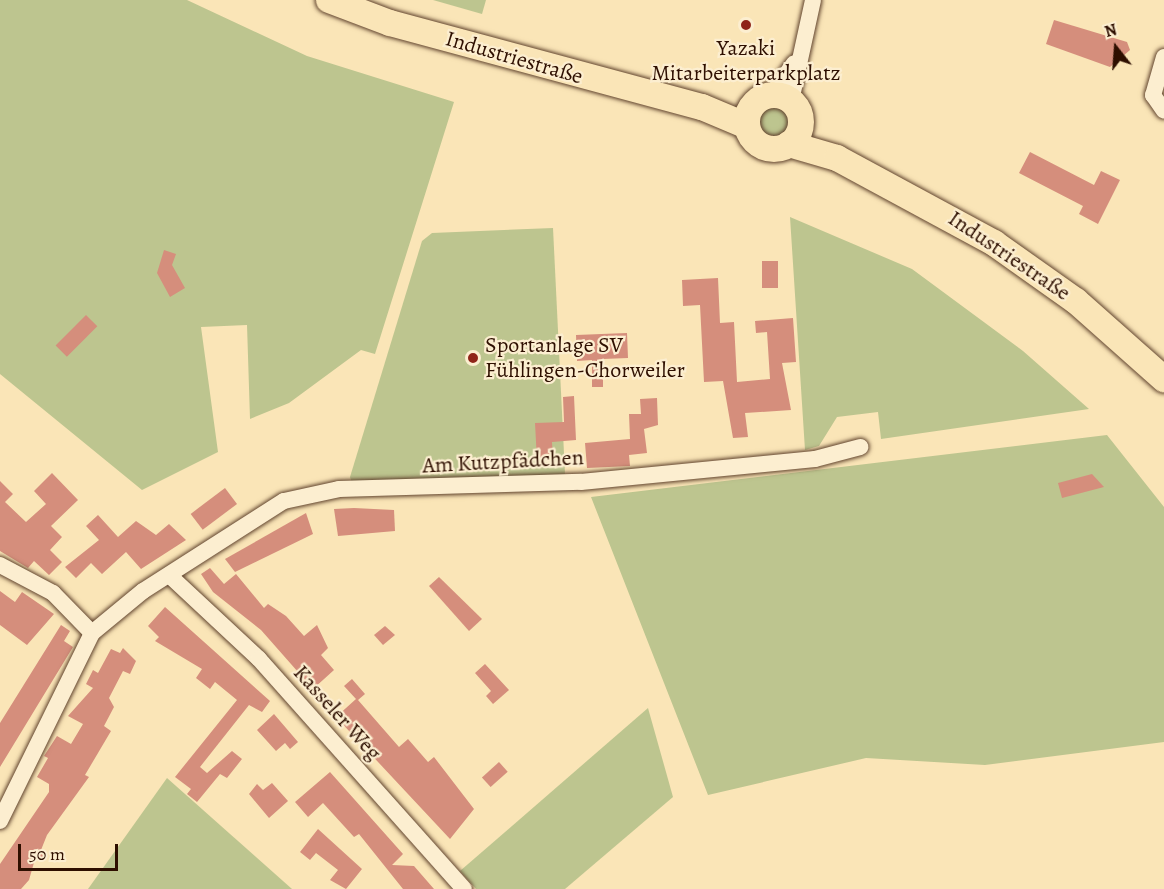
<!DOCTYPE html>
<html>
<head>
<meta charset="utf-8">
<style>
	body { margin:0 }
	#map { position:relative; width:1164px; height:889px; overflow:hidden; background:#fae5b7; font-family:Alegreya,serif }
	div>[style] { position:absolute }
	[style*='--x'] { left:calc(var(--x)*1px); top:calc(var(--y)*1px); width:calc(var(--w)*1px); rotate:calc(var(--a)*1deg) }
	.green>* { inset:0; background:#bdc58f }
	.round { border-radius:50% }
	.building>* { inset:0; background:#d58e7c; transform-origin:0 0 }
	.roads { filter:drop-shadow(0 0 2px #61442e) drop-shadow(0 0 2px #61442e) }
	.street>* { height:16px; margin:-8px; padding:0 8px; transform-origin:8px; border-radius:8px; background:#fceed0 }
	.primary>* { height:26px; margin:-13px; padding:0 13px; transform-origin:13px; border-radius:13px; background:#fae5b7 }
	.primary>.ring { margin:-13px; padding:0; box-sizing:content-box; background:none; border:26px solid #fae5b7; border-radius:50% }
	.dots>* { width:16px; height:16px; translate:-50% -50%; box-sizing:border-box; border:3px solid #fceed0; border-radius:50% }
	span { translate:-50% -50%; white-space:nowrap; text-align:center; line-height:1.15; -webkit-text-stroke:4.5px #fceed0; paint-order:stroke }
	.poi-label { font-size:22px; color:#2e0f00 }
	.left { translate:0 -50%; text-align:left }
	.street-label { font-size:22px; color:#2e0f00 }
	.north { position:absolute; left:1086px; top:18px; width:60px; height:60px; -webkit-text-stroke:4px #fceed0; paint-order:stroke; rotate:343deg; font-size:16px; font-weight:700; line-height:24px; text-align:center; color:#2e0f00 }
	.north::after { content:''; display:block; margin:auto; width:21px; height:27px; background:#2e0f00; clip-path:polygon(50% 0,100% 100%,50% 72%,0 100%) }
	.scale { position:absolute; left:18px; top:844px; width:100px; height:27px; box-sizing:border-box; border:3px solid #2e0f00; border-top:0; padding-left:8px; font-size:18px; line-height:21px; white-space:nowrap; color:#2e0f00; -webkit-text-stroke:4px #fceed0; paint-order:stroke }
</style>
</head>
<body>
<div id="map">
	<div class="green">
		<i style="clip-path:polygon(0 0,187px 0,307px 56px,454px 102px,375px 354px,361px 350px,289px 403px,250px 419px,247px 325px,201px 327px,218px 452px,142px 490px,0 374px)"></i>
		<i style="clip-path:polygon(433px 0,486px 0,482px 14px)"></i>
		<i class="round" style="left:759px;top:106px;width:30px;height:30px"></i>
		<i style="clip-path:polygon(790px 217px,912px 269px,1023px 351px,1089px 409px,881px 439px,878px 412px,837px 417px,819px 446px,805px 450px)"></i>
		<i style="clip-path:polygon(553px 228px,565px 474px,352px 483px,350px 477px,422px 241px,432px 233px)"></i>
		<i style="clip-path:polygon(1107px 435px,1164px 507px,1164px 742px,985px 765px,866px 758px,708px 795px,591px 497px)"></i>
		<i style="clip-path:polygon(648px 708px,673px 797px,565px 889px,476px 889px,460px 871px)"></i>
		<i style="clip-path:polygon(167px 778px,292px 889px,88px 889px)"></i>
	</div>
	<div class="building">
		<i style="clip-path:polygon(1054px 20px,1127px 42px,1130px 50px,1110px 67px,1046px 44px)"></i>
		<i style="clip-path:polygon(1030px 152px,1094px 185px,1101px 171px,1120px 180px,1098px 224px,1079px 214px,1083px 206px,1019px 173px)"></i>
		<i style="clip-path:polygon(164px 250px,176px 254px,172px 265px,185px 288px,170px 297px,157px 273px)"></i>
		<i style="left:762px;top:261px;width:16px;height:27px"></i>
		<i style="clip-path:polygon(718px 278px,720px 323px,734px 322px,737px 382px,770px 379px,767px 332px,756px 333px,755px 321px,793px 318px,796px 362px,782px 363px,791px 410px,745px 413px,748px 437px,733px 438px,723px 381px,704px 382px,700px 305px,683px 306px,682px 280px)"></i>
		<i style="left:86px;top:315px;width:16px;height:43px;rotate:45deg"></i>
		<i style="clip-path:polygon(627px 333px,628px 358px,603px 359px,603px 387px,592px 387px,592px 360px,577px 361px,576px 335px)"></i>
		<i style="clip-path:polygon(574px 396px,576px 440px,552px 442px,553px 460px,537px 461px,535px 423px,564px 422px,563px 397px)"></i>
		<i style="clip-path:polygon(657px 398px,658px 425px,644px 429px,647px 453px,629px 455px,630px 466px,587px 468px,585px 443px,630px 439px,629px 414px,641px 414px,640px 399px)"></i>
		<i style="clip-path:polygon(52px 473px,78px 500px,51px 526px,62px 537px,50px 550px,62px 562px,49px 575px,34px 561px,28px 568px,0 551px,0 481px,13px 494px,5px 502px,26px 522px,46px 504px,34px 491px)"></i>
		<i style="clip-path:polygon(1092px 474px,1104px 487px,1062px 498px,1058px 483px)"></i>
		<i style="left:225px;top:488px;width:20px;height:43px;rotate:53deg"></i>
		<i style="clip-path:polygon(354px 508px,394px 510px,395px 531px,338px 536px,334px 509px)"></i>
		<i style="clip-path:polygon(306px 513px,313px 534px,235px 572px,225px 559px)"></i>
		<i style="clip-path:polygon(98px 515px,118px 537px,136px 521px,156px 535px,169px 524px,186px 540px,141px 569px,126px 552px,102px 574px,91px 563px,76px 578px,65px 567px,99px 540px,86px 526px)"></i>
		<i style="clip-path:polygon(210px 568px,224px 584px,236px 574px,264px 608px,268px 604px,286px 616px,304px 636px,317px 625px,328px 648px,321px 655px,334px 670px,313px 689px,261px 630px,213px 592px,201px 574px)"></i>
		<i style="clip-path:polygon(439px 577px,482px 619px,469px 631px,429px 586px)"></i>
		<i style="clip-path:polygon(0 591px,15px 602px,22px 592px,54px 614px,27px 645px,0 625px)"></i>
		<i style="clip-path:polygon(165px 607px,270px 701px,262px 712px,249px 705px,200px 767px,207px 773px,232px 751px,242px 759px,227px 778px,220px 774px,197px 802px,187px 794px,191px 789px,175px 777px,237px 700px,215px 682px,210px 689px,196px 678px,202px 669px,155px 641px,159px 637px,148px 626px)"></i>
		<i style="clip-path:polygon(61px 625px,70px 631px,64px 641px,73px 647px,0 767px,0 723px)"></i>
		<i style="clip-path:polygon(385px 626px,395px 635px,383px 645px,374px 635px)"></i>
		<i style="clip-path:polygon(123px 648px,136px 661px,130px 674px,123px 671px,109px 698px,114px 707px,104px 726px,111px 731px,85px 775px,89px 777px,47px 835px,41px 850px,45px 859px,35px 859px,29px 880px,21px 889px,0 889px,0 864px,49px 792px,49px 784px,37px 777px,48px 758px,44px 756px,57px 736px,71px 744px,83px 724px,68px 716px,93px 688px,86px 684px,93px 670px,98px 673px,111px 649px,120px 653px)"></i>
		<i style="clip-path:polygon(485px 664px,509px 690px,493px 704px,486px 696px,491px 691px,475px 673px)"></i>
		<i style="clip-path:polygon(352px 679px,365px 694px,358px 700px,399px 747px,408px 739px,428px 762px,434px 757px,474px 809px,450px 839px,336px 717px,356px 699px,344px 686px)"></i>
		<i style="clip-path:polygon(274px 714px,298px 742px,290px 749px,285px 743px,276px 751px,257px 730px)"></i>
		<i style="left:499px;top:762px;width:13px;height:23px;rotate:48deg"></i>
		<i style="clip-path:polygon(330px 772px,403px 854px,392px 865px,414px 866px,434px 889px,403px 889px,359px 834px,354px 837px,323px 803px,308px 817px,295px 802px)"></i>
		<i style="clip-path:polygon(272px 783px,288px 801px,269px 818px,249px 794px,257px 784px,263px 790px)"></i>
		<i style="clip-path:polygon(318px 829px,362px 869px,346px 889px,330px 880px,338px 870px,316px 853px,310px 860px,300px 852px)"></i>
	</div>
	<div class="roads">
		<div class="street">
			<i style="--x:1164;--y:57;--w:40;--a:106"></i>
			<i style="--x:1153;--y:95;--w:19;--a:55"></i>
			<i style="--x:771;--y:95;--w:39;--a:-54"></i>
			<i style="--x:791;--y:101;--w:103;--a:-77.7"></i>
			<i style="--x:0;--y:565;--w:60;--a:27.8"></i>
			<i style="--x:53;--y:593;--w:56;--a:45.7"></i>
			<i style="--x:169;--y:575;--w:123;--a:43"></i>
			<i style="--x:259;--y:659;--w:308;--a:48.3"></i>
			<i style="--x:0;--y:821;--w:209;--a:-63.9"></i>
			<i style="--x:92;--y:633;--w:66;--a:-39.5"></i>
			<i style="--x:143;--y:591;--w:167;--a:-32.6"></i>
			<i style="--x:284;--y:501;--w:56;--a:-12.3"></i>
			<i style="--x:339;--y:489;--w:242;--a:-1.7"></i>
			<i style="--x:581;--y:482;--w:235;--a:-5.6"></i>
			<i style="--x:815;--y:459;--w:47;--a:-14.9"></i>
		</div>
		<div class="primary">
			<i style="--x:329;--y:0;--w:65;--a:20.7"></i>
			<i style="--x:390;--y:23;--w:323;--a:15.1"></i>
			<i style="--x:702;--y:107;--w:49;--a:22.9"></i>
			<i class="ring" style="left:747px;top:95px;width:28px;height:28px"></i>
			<i style="--x:789;--y:144;--w:50;--a:16.3"></i>
			<i style="--x:837;--y:158;--w:179;--a:28.4"></i>
			<i style="--x:994;--y:243;--w:100;--a:35.3"></i>
			<i style="--x:1076;--y:301;--w:118;--a:41.6"></i>
		</div>
	</div>
	<div class="dots">
		<i style="left:746px;top:25px;background:#8f2418"></i>
		<i style="left:473px;top:358px;background:#8f2418"></i>
	</div>
	<div class="poi-label">
		<span style="left:746px;top:61px">Yazaki<br>Mitarbeiterparkplatz</span>
		<span class="left" style="left:485px;top:358px">Sportanlage SV<br>Fühlingen-Chorweiler</span>
	</div>
	<div class="street-label">
		<span style="left:514px;top:58px;rotate:16deg">Industriestraße</span>
		<span style="left:1009px;top:256px;rotate:34deg">Industriestraße</span>
		<span style="left:503px;top:462px;rotate:-3deg">Am Kutzpfädchen</span>
		<span style="left:337px;top:713px;rotate:48deg">Kasseler Weg</span>
	</div>
	<div class="north">N</div>
	<div class="scale">50 m</div>
</div>
</body>
</html>
